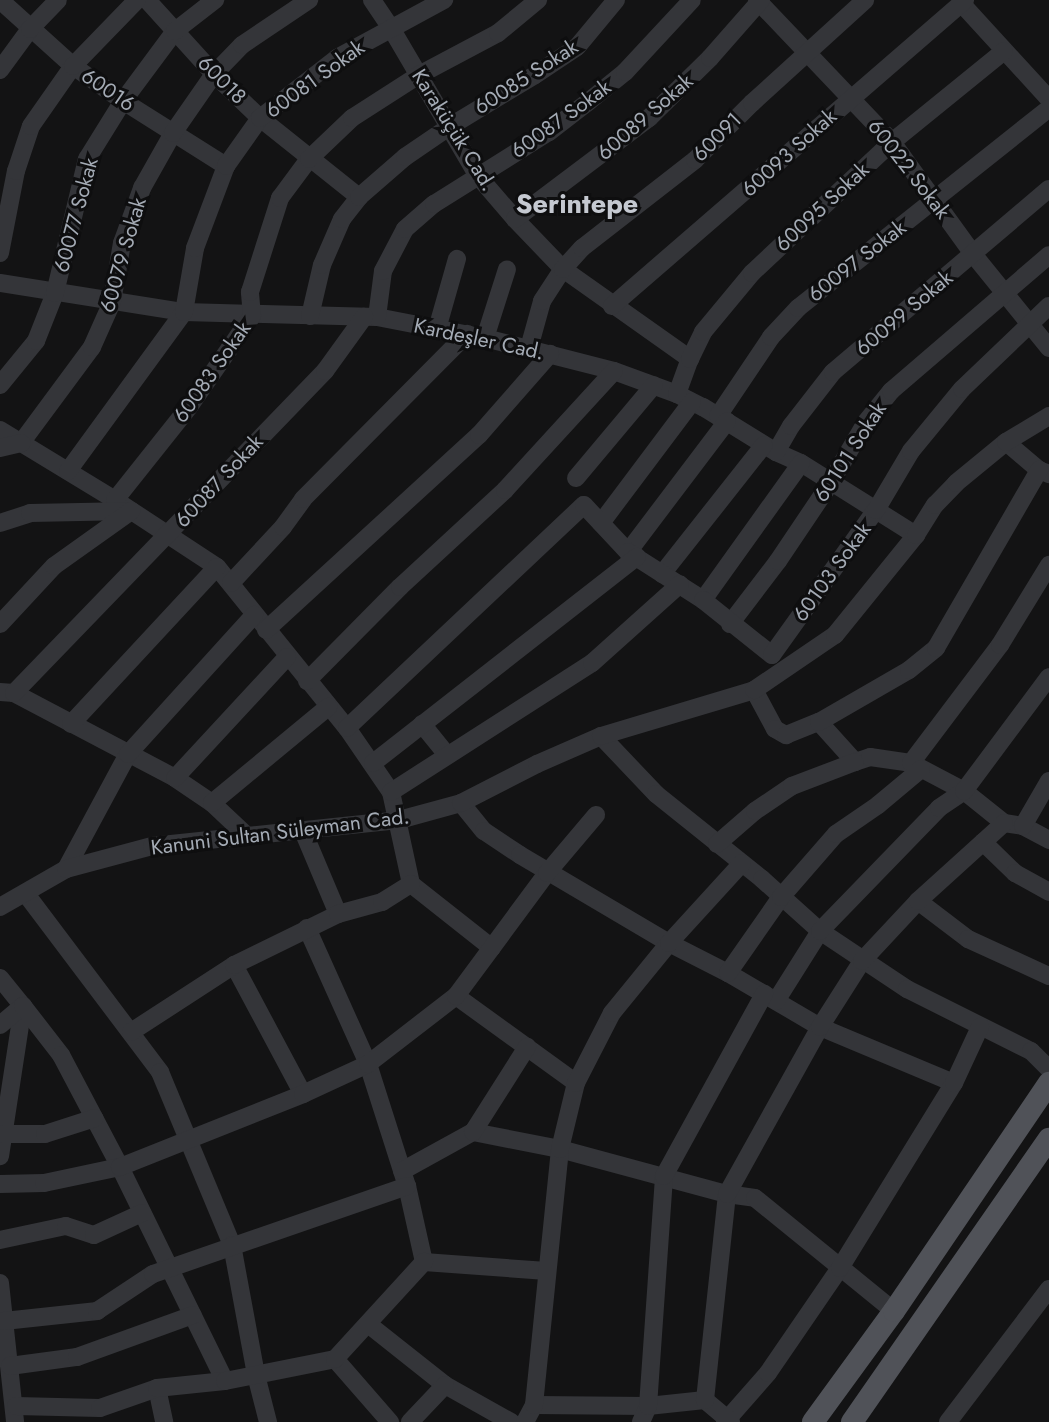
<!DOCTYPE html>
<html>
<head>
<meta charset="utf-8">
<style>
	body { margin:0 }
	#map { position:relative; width:1049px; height:1422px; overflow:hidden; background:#131314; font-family:Jost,sans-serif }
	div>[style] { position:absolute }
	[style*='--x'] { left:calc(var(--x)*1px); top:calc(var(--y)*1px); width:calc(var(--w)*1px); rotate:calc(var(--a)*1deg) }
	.minor>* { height:18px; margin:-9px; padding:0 9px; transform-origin:9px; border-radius:9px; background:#343539 }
	.major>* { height:22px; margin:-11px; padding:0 11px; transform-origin:11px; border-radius:11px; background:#505258 }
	span { translate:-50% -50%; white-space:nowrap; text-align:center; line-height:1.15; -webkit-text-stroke:6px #0e0e0f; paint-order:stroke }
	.street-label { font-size:21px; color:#a4abb5 }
	.district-label { font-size:27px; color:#c5c9d1; font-weight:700 }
</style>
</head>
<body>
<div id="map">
	<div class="minor">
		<i style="--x:0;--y:0;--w:98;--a:42.1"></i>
		<i style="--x:73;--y:66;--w:61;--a:35"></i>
		<i style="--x:123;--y:101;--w:122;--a:32.3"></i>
		<i style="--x:147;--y:0;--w:100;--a:47.8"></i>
		<i style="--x:214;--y:74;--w:64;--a:43.7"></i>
		<i style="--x:260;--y:118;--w:127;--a:38.6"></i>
		<i style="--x:372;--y:0;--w:34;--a:56"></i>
		<i style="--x:391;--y:28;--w:172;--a:59.6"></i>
		<i style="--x:478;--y:176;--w:57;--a:49.3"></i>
		<i style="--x:515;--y:219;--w:69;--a:46.2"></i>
		<i style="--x:563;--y:269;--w:156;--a:35.3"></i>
		<i style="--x:757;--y:0;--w:196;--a:46.4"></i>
		<i style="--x:892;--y:142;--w:138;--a:54.1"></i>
		<i style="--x:973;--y:254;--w:121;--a:51"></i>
		<i style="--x:961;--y:3;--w:130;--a:47.5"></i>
		<i style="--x:0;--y:70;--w:51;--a:-53.8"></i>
		<i style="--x:30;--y:29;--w:40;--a:-46"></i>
		<i style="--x:515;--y:219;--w:168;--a:-37"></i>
		<i style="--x:649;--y:118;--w:86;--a:-44.5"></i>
		<i style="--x:710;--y:58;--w:77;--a:-48.7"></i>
		<i style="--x:0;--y:253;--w:84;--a:-79"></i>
		<i style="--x:16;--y:171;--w:47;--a:-71.6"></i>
		<i style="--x:31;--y:126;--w:73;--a:-55"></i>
		<i style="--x:73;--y:66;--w:92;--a:-45.9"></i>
		<i style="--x:0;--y:283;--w:186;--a:9"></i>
		<i style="--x:184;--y:312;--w:193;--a:1.5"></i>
		<i style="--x:377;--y:317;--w:110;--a:11"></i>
		<i style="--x:485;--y:338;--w:133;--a:14.3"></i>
		<i style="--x:614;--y:371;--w:67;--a:20.1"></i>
		<i style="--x:677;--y:394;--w:29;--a:27"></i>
		<i style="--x:703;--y:407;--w:86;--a:31.7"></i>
		<i style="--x:776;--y:452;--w:27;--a:24"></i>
		<i style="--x:801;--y:463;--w:136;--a:32.1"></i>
		<i style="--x:612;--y:306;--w:467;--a:-40.9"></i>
		<i style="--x:310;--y:316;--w:52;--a:-76.8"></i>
		<i style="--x:322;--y:265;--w:50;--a:-66.5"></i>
		<i style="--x:342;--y:219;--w:28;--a:-52"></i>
		<i style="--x:359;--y:197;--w:61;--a:-41"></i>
		<i style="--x:405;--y:157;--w:53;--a:-34.3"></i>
		<i style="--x:449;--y:127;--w:100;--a:-31.2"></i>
		<i style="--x:535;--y:75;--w:50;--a:-33.7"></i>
		<i style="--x:577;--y:47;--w:61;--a:-50.3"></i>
		<i style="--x:377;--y:317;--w:46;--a:-82.6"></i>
		<i style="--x:383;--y:271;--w:47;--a:-62.4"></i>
		<i style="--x:405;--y:229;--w:38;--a:-41"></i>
		<i style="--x:434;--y:204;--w:136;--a:-32.1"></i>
		<i style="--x:549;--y:132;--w:49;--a:-37.6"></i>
		<i style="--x:588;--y:102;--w:48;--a:-39"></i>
		<i style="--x:625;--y:72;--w:98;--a:-47.1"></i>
		<i style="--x:437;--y:329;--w:73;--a:-74.1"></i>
		<i style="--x:485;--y:338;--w:72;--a:-72.3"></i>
		<i style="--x:529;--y:348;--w:49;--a:-74.5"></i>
		<i style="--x:542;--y:301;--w:38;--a:-57"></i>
		<i style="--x:563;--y:269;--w:28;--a:-48"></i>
		<i style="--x:582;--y:248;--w:143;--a:-37.9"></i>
		<i style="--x:695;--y:160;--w:81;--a:-45"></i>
		<i style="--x:752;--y:103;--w:153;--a:-42.3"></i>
		<i style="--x:0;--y:385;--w:57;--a:-50.7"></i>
		<i style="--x:36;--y:341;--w:52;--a:-68.4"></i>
		<i style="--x:55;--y:293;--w:138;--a:-76.6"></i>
		<i style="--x:87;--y:159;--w:68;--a:-58.2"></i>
		<i style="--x:123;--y:101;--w:87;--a:-53.4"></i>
		<i style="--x:175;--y:31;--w:51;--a:-37.8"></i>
		<i style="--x:677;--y:394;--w:37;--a:-70"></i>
		<i style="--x:690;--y:359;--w:30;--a:-64"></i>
		<i style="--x:703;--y:332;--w:77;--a:-50.3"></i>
		<i style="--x:752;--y:273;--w:192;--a:-43.1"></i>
		<i style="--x:892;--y:142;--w:144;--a:-39.1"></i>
		<i style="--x:718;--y:416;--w:95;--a:-56.1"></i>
		<i style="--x:771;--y:337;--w:40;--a:-47"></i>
		<i style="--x:798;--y:308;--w:321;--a:-38.5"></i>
		<i style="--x:0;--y:430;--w:135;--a:31.3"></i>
		<i style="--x:115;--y:500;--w:122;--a:33.3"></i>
		<i style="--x:217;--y:567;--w:207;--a:51.1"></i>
		<i style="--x:347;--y:728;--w:78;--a:55.5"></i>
		<i style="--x:391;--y:792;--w:94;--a:77.7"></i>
		<i style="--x:411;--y:884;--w:103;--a:38.3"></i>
		<i style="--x:1006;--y:442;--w:43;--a:40.3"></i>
		<i style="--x:1039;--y:470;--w:11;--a:22"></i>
		<i style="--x:21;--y:443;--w:119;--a:-53.5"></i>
		<i style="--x:92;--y:347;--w:49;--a:-66"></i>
		<i style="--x:112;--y:302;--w:60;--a:-80.4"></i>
		<i style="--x:122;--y:243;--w:59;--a:-70"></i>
		<i style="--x:142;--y:188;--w:63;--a:-60.6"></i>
		<i style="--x:173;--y:133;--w:72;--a:-55.2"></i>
		<i style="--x:214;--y:74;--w:40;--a:-46"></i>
		<i style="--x:242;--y:45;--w:81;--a:-33.9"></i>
		<i style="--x:0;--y:448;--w:22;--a:-13"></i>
		<i style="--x:776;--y:452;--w:30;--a:-60"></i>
		<i style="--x:791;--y:426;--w:68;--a:-52.1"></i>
		<i style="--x:833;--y:372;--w:283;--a:-40.3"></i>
		<i style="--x:68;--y:471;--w:197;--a:-53.9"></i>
		<i style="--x:184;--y:312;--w:65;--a:-80.2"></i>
		<i style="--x:195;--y:248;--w:88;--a:-69.3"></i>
		<i style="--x:226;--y:166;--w:59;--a:-54.7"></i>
		<i style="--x:260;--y:118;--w:98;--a:-37.9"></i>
		<i style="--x:337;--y:58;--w:122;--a:-28.5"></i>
		<i style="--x:576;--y:478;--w:121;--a:-50"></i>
		<i style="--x:115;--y:500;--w:119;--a:-51.5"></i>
		<i style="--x:189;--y:407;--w:111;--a:-55.3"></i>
		<i style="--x:252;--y:316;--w:24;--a:-95"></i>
		<i style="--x:250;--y:292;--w:99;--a:-72.3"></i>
		<i style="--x:280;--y:198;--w:49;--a:-53.4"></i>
		<i style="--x:309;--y:159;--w:59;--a:-43.6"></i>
		<i style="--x:352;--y:118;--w:80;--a:-32.7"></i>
		<i style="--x:419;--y:75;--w:89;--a:-28"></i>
		<i style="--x:498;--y:33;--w:52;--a:-39.5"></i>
		<i style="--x:0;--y:523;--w:32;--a:-18"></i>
		<i style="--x:30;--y:513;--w:101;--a:-1.1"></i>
		<i style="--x:601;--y:523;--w:151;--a:-53.1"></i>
		<i style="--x:628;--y:552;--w:164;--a:-52.9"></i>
		<i style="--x:662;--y:574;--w:164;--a:-51.7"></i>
		<i style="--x:231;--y:583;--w:76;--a:-47.1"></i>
		<i style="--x:283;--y:527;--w:34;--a:-54"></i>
		<i style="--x:303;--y:499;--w:233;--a:-45.2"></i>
		<i style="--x:703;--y:600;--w:168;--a:-54.4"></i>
		<i style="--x:0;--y:624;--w:79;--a:-47"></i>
		<i style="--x:54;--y:566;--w:95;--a:-35.5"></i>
		<i style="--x:730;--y:624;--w:79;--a:-52.7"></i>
		<i style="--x:778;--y:561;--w:95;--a:-56.1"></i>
		<i style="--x:831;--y:482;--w:69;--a:-59.7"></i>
		<i style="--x:866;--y:422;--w:40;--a:-51"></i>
		<i style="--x:891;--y:391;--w:208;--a:-40.7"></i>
		<i style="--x:266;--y:630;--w:289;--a:-42.5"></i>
		<i style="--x:479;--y:435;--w:108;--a:-48.8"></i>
		<i style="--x:307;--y:681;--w:132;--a:-45.3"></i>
		<i style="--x:400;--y:587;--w:143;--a:-42.7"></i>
		<i style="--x:505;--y:490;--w:161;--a:-47.5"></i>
		<i style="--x:754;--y:690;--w:44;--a:61.7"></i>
		<i style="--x:775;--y:729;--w:13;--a:29"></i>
		<i style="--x:786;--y:735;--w:35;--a:-22"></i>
		<i style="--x:819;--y:722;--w:54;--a:48"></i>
		<i style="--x:855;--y:762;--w:16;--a:-18"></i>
		<i style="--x:870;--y:757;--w:41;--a:8.3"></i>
		<i style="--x:911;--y:763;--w:60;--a:27.8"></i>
		<i style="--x:964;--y:791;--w:51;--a:38.7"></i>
		<i style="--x:1004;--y:823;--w:19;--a:9"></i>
		<i style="--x:1023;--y:826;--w:30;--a:28"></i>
		<i style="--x:0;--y:692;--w:14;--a:4"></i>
		<i style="--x:14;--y:693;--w:182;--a:27.8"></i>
		<i style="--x:175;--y:778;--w:45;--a:34"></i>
		<i style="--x:212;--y:803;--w:48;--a:43.3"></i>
		<i style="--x:14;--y:693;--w:448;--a:-46"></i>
		<i style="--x:325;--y:371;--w:67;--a:-54.2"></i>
		<i style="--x:819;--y:722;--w:104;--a:-30"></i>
		<i style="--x:909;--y:670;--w:35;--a:-39"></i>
		<i style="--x:936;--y:648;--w:206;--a:-59.9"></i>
		<i style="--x:71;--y:724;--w:214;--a:-47.1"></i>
		<i style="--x:422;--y:724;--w:40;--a:51"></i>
		<i style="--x:347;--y:728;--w:325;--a:-43.3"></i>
		<i style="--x:584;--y:505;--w:64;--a:46.9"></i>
		<i style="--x:628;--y:552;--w:89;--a:32.6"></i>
		<i style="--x:703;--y:600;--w:88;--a:38.6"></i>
		<i style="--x:772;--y:655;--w:178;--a:-54.4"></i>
		<i style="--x:876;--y:510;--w:69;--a:-59.3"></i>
		<i style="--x:911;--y:451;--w:80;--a:-50.6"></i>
		<i style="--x:962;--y:389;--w:120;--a:-43.7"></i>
		<i style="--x:601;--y:736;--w:80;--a:46.5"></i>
		<i style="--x:656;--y:794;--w:136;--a:38.7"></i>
		<i style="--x:762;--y:879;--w:78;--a:41.9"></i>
		<i style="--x:820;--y:931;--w:105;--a:33.7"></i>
		<i style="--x:907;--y:989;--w:139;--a:26.6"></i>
		<i style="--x:1031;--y:1051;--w:25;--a:45"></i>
		<i style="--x:373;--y:763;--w:335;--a:-38"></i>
		<i style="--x:911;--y:763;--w:148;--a:-53"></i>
		<i style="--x:1000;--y:645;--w:94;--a:-58.5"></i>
		<i style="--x:175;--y:778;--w:165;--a:-47.2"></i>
		<i style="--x:391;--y:792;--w:239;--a:-32.7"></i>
		<i style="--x:592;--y:663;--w:118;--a:-41.9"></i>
		<i style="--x:212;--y:803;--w:151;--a:-39.6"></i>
		<i style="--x:461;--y:803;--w:36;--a:51"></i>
		<i style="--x:484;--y:831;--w:43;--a:33.7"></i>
		<i style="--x:520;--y:855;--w:173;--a:30.6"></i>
		<i style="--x:669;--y:943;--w:66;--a:27"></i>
		<i style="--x:728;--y:973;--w:107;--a:30.4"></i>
		<i style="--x:820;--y:1027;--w:145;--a:22.7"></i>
		<i style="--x:1023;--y:826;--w:52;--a:-60"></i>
		<i style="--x:303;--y:831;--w:90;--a:67.1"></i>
		<i style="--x:983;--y:842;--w:45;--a:44.1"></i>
		<i style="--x:1015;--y:873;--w:39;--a:29"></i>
		<i style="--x:717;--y:844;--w:50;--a:-41"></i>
		<i style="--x:755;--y:811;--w:45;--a:-34"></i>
		<i style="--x:792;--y:786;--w:67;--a:-20.9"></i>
		<i style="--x:66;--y:869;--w:131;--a:-61.7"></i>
		<i style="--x:128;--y:754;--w:188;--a:-47.8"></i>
		<i style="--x:26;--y:894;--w:223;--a:53"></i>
		<i style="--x:160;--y:1072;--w:187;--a:67.4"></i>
		<i style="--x:232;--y:1245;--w:132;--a:79.5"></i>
		<i style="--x:256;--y:1375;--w:49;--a:75.7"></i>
		<i style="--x:918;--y:901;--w:63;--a:37.2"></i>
		<i style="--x:968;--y:939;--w:89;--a:24.6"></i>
		<i style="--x:0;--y:907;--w:76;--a:-29.9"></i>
		<i style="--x:66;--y:869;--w:89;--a:-15"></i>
		<i style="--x:152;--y:846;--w:248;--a:-6"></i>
		<i style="--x:399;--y:820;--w:64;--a:-15.3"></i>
		<i style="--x:461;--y:803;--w:85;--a:-27.2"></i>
		<i style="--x:537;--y:764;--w:70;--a:-23.6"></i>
		<i style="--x:601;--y:736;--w:160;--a:-16.7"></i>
		<i style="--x:754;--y:690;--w:98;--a:-34.2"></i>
		<i style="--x:835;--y:635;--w:129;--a:-51"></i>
		<i style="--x:916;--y:535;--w:36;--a:-58"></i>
		<i style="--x:935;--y:505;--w:30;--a:-46"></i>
		<i style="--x:956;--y:483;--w:65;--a:-39.4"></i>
		<i style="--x:1006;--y:442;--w:50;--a:-31.2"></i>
		<i style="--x:307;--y:928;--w:149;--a:65.8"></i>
		<i style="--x:368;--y:1064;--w:128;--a:72.3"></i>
		<i style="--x:407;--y:1186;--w:78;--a:77.4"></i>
		<i style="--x:234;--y:965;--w:146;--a:61.9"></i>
		<i style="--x:728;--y:973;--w:93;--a:-55.1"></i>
		<i style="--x:781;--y:897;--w:84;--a:-48.9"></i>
		<i style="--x:836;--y:834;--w:51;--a:-34.6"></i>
		<i style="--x:878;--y:805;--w:56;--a:-39.9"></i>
		<i style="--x:0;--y:978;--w:36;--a:51"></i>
		<i style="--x:23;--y:1006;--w:152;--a:98.7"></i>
		<i style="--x:456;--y:996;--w:148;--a:35.9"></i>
		<i style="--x:776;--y:1001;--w:83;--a:-57.8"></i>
		<i style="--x:820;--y:931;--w:171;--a:-45.9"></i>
		<i style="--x:939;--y:808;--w:30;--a:-34"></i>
		<i style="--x:964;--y:791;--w:142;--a:-53.3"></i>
		<i style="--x:0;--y:1025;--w:30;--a:-40"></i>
		<i style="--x:23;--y:1006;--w:62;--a:52.2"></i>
		<i style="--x:61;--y:1055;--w:127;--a:62.2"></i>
		<i style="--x:120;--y:1167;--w:238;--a:63.9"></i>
		<i style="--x:131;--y:1032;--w:123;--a:-33"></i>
		<i style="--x:234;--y:965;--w:116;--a:-26.1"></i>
		<i style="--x:338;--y:914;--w:46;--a:-15.3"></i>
		<i style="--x:382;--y:902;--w:34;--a:-32"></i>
		<i style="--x:473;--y:1132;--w:89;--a:11.1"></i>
		<i style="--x:560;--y:1149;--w:173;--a:15.1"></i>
		<i style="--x:727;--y:1194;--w:28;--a:8"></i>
		<i style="--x:755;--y:1198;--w:179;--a:39.1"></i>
		<i style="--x:3;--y:1134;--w:42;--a:0"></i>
		<i style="--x:45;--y:1134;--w:52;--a:-17.7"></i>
		<i style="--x:402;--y:1171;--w:81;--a:-28.8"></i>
		<i style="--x:473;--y:1132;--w:101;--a:-57.6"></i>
		<i style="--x:0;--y:1184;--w:44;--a:-1.3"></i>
		<i style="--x:44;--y:1183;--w:78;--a:-11.9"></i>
		<i style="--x:120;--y:1167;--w:197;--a:-21.7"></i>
		<i style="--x:303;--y:1094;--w:72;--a:-24.8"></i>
		<i style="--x:368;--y:1064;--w:111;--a:-37.7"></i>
		<i style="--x:456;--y:996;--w:153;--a:-53.5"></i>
		<i style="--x:547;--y:873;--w:76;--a:-49.8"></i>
		<i style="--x:0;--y:1240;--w:67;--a:-12"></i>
		<i style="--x:66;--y:1226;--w:29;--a:18"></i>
		<i style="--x:94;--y:1235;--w:53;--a:-24.6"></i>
		<i style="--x:424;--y:1262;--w:123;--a:4.2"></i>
		<i style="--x:0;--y:1283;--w:140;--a:83.8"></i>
		<i style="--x:4;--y:1321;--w:94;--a:-6.1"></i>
		<i style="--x:97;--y:1311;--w:67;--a:-33.5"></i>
		<i style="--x:153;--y:1274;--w:269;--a:-19.1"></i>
		<i style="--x:368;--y:1324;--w:98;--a:38.4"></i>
		<i style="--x:445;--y:1385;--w:76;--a:29.3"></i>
		<i style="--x:335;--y:1359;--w:84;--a:48.9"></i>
		<i style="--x:10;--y:1366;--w:68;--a:-7.7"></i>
		<i style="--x:77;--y:1357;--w:123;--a:-19.9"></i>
		<i style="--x:157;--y:1388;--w:35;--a:78"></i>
		<i style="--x:534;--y:1405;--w:114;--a:0.5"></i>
		<i style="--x:648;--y:1406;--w:57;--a:-6"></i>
		<i style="--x:16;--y:1406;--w:84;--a:1.4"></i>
		<i style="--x:100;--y:1408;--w:60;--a:-19.3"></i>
		<i style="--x:157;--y:1388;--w:68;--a:-5.9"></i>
		<i style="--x:225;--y:1381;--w:112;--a:-11.3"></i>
		<i style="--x:335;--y:1359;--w:132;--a:-47.5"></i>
		<i style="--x:410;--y:1422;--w:51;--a:-46.6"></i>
		<i style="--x:525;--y:1422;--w:19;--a:-62"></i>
		<i style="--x:534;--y:1405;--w:257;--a:-84.2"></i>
		<i style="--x:560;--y:1149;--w:68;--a:-76.4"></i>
		<i style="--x:576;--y:1083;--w:79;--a:-62.8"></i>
		<i style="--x:612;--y:1013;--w:90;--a:-50.8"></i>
		<i style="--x:669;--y:943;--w:108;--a:-47.6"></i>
		<i style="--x:641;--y:1422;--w:17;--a:-66"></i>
		<i style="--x:648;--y:1406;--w:231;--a:-86"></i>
		<i style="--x:664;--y:1176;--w:208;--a:-61.2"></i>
		<i style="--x:725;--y:1422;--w:65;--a:-48.7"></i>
		<i style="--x:768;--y:1373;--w:127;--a:-55.6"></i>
		<i style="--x:840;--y:1268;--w:217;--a:-58.4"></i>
		<i style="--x:954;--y:1083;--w:62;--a:-65.1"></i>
		<i style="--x:731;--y:1422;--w:34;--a:-140"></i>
		<i style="--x:705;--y:1400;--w:207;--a:-83.9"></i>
		<i style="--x:727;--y:1194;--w:191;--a:-60.9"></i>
		<i style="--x:820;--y:1027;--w:78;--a:-57.5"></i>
		<i style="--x:862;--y:961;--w:82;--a:-47"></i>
		<i style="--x:918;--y:901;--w:116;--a:-42.2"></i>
		<i style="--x:948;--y:1422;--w:167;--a:-52.8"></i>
	</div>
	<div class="major">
		<i style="--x:813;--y:1422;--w:137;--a:-53.9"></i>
		<i style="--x:894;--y:1311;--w:276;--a:-55.8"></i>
		<i style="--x:852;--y:1422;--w:345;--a:-55.2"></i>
	</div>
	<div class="street-label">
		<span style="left:526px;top:77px;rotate:-33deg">60085 Sokak</span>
		<span style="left:315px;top:79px;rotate:-36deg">60081 Sokak</span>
		<span style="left:222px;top:80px;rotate:45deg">60018</span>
		<span style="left:108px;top:90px;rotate:34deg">60016</span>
		<span style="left:645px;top:117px;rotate:-41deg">60089 Sokak</span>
		<span style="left:561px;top:119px;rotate:-36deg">60087 Sokak</span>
		<span style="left:454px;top:130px;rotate:58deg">Karaküçük Cad.</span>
		<span style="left:717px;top:137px;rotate:-45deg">60091</span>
		<span style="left:789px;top:153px;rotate:-42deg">60093 Sokak</span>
		<span style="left:909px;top:169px;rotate:52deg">60022 Sokak</span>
		<span style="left:822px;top:207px;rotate:-43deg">60095 Sokak</span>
		<span style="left:76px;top:215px;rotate:-75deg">60077 Sokak</span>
		<span style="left:123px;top:255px;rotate:-74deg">60079 Sokak</span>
		<span style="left:857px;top:261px;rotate:-38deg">60097 Sokak</span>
		<span style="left:904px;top:313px;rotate:-40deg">60099 Sokak</span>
		<span style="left:479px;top:339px;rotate:12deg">Kardeşler Cad.</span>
		<span style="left:212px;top:372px;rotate:-55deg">60083 Sokak</span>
		<span style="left:850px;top:452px;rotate:-57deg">60101 Sokak</span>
		<span style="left:219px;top:481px;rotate:-47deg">60087 Sokak</span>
		<span style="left:832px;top:572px;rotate:-54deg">60103 Sokak</span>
		<span style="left:280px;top:832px;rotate:-7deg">Kanuni Sultan Süleyman Cad.</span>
	</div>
	<div class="district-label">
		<span style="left:577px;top:204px">Serintepe</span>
	</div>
</div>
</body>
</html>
